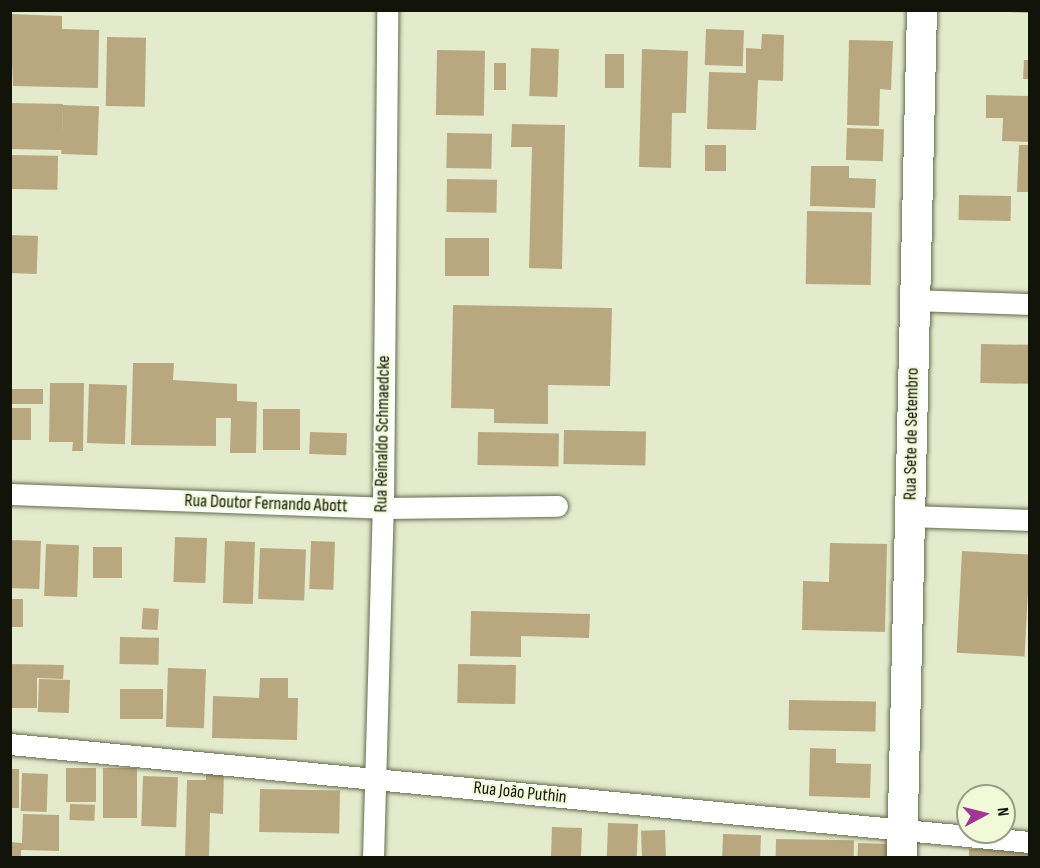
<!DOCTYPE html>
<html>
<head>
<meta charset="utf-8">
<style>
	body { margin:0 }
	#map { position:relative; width:1040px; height:868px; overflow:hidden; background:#e4ebcc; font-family:"Sofia Sans Condensed",sans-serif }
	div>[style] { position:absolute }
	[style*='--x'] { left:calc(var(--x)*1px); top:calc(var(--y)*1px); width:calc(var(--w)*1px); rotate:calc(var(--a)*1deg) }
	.building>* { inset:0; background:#b9a87f; transform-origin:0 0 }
	.roads { filter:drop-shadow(0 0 2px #656a4f) drop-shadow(0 0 2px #656a4f) }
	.minor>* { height:21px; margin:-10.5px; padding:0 10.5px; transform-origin:10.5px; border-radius:10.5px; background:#fff }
	.secondary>* { height:30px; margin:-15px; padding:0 15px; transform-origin:15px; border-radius:15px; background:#fff }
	span { translate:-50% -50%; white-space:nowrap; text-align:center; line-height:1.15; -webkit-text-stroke:4.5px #f2f9d9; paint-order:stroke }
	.street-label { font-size:18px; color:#12140a }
	.frame { position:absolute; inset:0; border:12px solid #12140a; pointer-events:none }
	.north { position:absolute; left:956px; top:784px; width:60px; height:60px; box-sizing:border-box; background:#f2f9d9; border:2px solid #989d86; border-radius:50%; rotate:83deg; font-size:16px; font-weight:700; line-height:24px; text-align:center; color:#12140a }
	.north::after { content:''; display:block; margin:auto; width:21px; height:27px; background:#a13696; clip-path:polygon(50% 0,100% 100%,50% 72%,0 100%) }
</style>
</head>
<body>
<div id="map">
	<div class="building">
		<i style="clip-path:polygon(1010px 10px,1030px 10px,1030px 13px,1010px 12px)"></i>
		<i style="clip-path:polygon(10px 14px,62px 16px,62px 29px,99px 30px,98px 88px,13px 86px)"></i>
		<i style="left:706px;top:29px;width:38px;height:36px;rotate:2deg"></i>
		<i style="clip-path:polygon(762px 34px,784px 35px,783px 81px,758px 80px,756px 130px,707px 129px,709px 72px,746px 73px,746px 48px,761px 49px)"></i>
		<i style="left:107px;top:37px;width:39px;height:69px;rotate:1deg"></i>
		<i style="clip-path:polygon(849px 40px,893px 41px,891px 90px,880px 89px,879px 126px,847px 125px)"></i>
		<i style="left:531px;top:48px;width:28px;height:48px;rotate:2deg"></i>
		<i style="clip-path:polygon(642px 49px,688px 51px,686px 113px,672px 113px,671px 168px,639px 167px)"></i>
		<i style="left:437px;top:50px;width:48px;height:65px;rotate:1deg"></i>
		<i style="left:605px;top:54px;width:19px;height:34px"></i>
		<i style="clip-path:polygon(1024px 60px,1030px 60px,1030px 79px,1023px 79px)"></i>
		<i style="left:494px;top:63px;width:12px;height:27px"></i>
		<i style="clip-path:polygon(986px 95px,1030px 96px,1030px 142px,1002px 141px,1003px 118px,986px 118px)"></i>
		<i style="left:10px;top:103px;width:53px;height:46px;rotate:1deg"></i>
		<i style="left:63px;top:105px;width:36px;height:49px;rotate:2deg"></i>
		<i style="clip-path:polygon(512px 124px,565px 125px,562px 269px,529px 268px,532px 147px,511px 147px)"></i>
		<i style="left:847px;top:128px;width:37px;height:32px;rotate:2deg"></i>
		<i style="left:447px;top:133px;width:45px;height:35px;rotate:1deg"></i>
		<i style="left:705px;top:145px;width:21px;height:26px"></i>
		<i style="clip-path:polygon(1019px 145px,1030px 145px,1030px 192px,1017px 192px)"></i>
		<i style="left:10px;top:155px;width:48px;height:34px;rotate:1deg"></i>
		<i style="clip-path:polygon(811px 166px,849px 166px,849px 178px,876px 179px,875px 208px,810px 206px)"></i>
		<i style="left:447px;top:179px;width:50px;height:33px;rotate:1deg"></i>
		<i style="left:959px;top:195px;width:52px;height:25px;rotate:1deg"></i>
		<i style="left:807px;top:211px;width:65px;height:73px;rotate:1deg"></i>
		<i style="left:10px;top:235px;width:28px;height:38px;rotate:2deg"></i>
		<i style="left:445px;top:238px;width:44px;height:38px"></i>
		<i style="clip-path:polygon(453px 305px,612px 308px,610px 386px,548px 385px,548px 424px,494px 423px,494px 409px,451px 408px)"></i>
		<i style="left:981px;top:344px;width:49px;height:39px;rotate:1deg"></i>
		<i style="clip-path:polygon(133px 363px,174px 363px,173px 380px,237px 384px,237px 401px,257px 402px,256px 453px,230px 453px,231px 418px,216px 418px,216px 446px,131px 445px)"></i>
		<i style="clip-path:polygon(50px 383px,84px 383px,83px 451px,72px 451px,73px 442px,49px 442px)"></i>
		<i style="left:89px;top:384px;width:38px;height:59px;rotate:2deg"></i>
		<i style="left:10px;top:389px;width:33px;height:15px"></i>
		<i style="left:10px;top:408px;width:21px;height:32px"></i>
		<i style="left:263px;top:409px;width:37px;height:41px"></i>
		<i style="left:564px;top:430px;width:82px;height:34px;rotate:1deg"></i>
		<i style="left:310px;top:432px;width:37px;height:22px;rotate:2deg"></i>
		<i style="left:478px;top:432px;width:81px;height:33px;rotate:1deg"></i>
		<i style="left:175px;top:537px;width:32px;height:45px;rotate:2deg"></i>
		<i style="left:10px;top:540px;width:31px;height:48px;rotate:2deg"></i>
		<i style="left:225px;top:541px;width:30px;height:62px;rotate:2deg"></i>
		<i style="left:311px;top:541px;width:24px;height:48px;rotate:2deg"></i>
		<i style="clip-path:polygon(830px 543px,887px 544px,885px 632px,802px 630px,803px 581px,829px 582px)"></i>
		<i style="left:46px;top:544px;width:33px;height:52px;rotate:2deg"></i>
		<i style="left:93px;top:547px;width:29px;height:31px"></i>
		<i style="left:260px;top:548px;width:46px;height:51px;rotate:2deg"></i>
		<i style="left:962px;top:551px;width:68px;height:102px;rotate:3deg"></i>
		<i style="left:10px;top:599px;width:13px;height:28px"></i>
		<i style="left:143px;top:608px;width:16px;height:21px;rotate:4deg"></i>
		<i style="clip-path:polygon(471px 611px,590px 614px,589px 638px,521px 636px,521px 657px,470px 656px)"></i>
		<i style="left:120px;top:637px;width:39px;height:27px;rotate:1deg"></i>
		<i style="clip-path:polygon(10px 664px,64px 665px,63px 679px,37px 678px,37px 708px,10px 708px)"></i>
		<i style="left:458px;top:664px;width:58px;height:39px;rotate:1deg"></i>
		<i style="left:168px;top:668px;width:38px;height:59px;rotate:2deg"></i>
		<i style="clip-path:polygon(260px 678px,288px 678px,288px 698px,298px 698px,297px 740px,212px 738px,213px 696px,259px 698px)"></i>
		<i style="left:39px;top:679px;width:31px;height:33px;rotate:2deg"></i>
		<i style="left:120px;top:689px;width:43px;height:30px"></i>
		<i style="left:789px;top:700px;width:87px;height:30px;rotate:1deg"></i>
		<i style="clip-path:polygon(810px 748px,836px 749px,836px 763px,871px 764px,870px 798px,809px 796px)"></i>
		<i style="left:66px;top:768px;width:30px;height:34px"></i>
		<i style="left:103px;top:768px;width:34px;height:50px"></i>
		<i style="clip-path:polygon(206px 768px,224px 768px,223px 814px,210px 813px,209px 858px,185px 858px,187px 780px,206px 780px)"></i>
		<i style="left:10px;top:769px;width:9px;height:39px"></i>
		<i style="left:22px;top:773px;width:26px;height:38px;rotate:2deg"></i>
		<i style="left:143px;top:776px;width:35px;height:50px;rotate:2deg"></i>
		<i style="left:260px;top:789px;width:80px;height:43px;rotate:1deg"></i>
		<i style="left:70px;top:804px;width:25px;height:16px;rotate:2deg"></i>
		<i style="clip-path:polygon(23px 814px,59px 815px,59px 851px,21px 850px,21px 858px,10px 858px,10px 842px,22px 843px)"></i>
		<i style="left:608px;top:823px;width:30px;height:35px;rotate:2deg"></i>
		<i style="left:552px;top:827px;width:30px;height:31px;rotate:2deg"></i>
		<i style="left:665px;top:830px;width:28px;height:24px;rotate:88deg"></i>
		<i style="left:723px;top:834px;width:38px;height:24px;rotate:2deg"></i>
		<i style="left:776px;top:839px;width:78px;height:19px;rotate:1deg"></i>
		<i style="left:858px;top:843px;width:30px;height:15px;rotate:2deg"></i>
		<i style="left:969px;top:849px;width:61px;height:9px;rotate:1deg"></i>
	</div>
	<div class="roads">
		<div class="minor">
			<i style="--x:915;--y:300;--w:115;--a:2"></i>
			<i style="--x:10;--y:494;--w:373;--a:2.1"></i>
			<i style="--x:383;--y:508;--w:174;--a:-0.7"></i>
			<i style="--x:910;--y:516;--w:120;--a:1.9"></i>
			<i style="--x:10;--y:744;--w:1025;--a:5.49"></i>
			<i style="--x:373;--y:858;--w:350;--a:-88.4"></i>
			<i style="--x:383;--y:508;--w:498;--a:-89.5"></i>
		</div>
		<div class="secondary">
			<i style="--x:902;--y:858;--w:848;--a:-88.65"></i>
		</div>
	</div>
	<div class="street-label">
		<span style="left:383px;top:434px;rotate:-89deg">Rua Reinaldo Schmaedcke</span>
		<span style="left:912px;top:434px;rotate:-89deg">Rua Sete de Setembro</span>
		<span style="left:266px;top:504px;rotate:2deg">Rua Doutor Fernando Abott</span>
		<span style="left:520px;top:793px;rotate:6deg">Rua João Puthin</span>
	</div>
	<div class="frame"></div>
	<div class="north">N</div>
</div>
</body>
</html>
